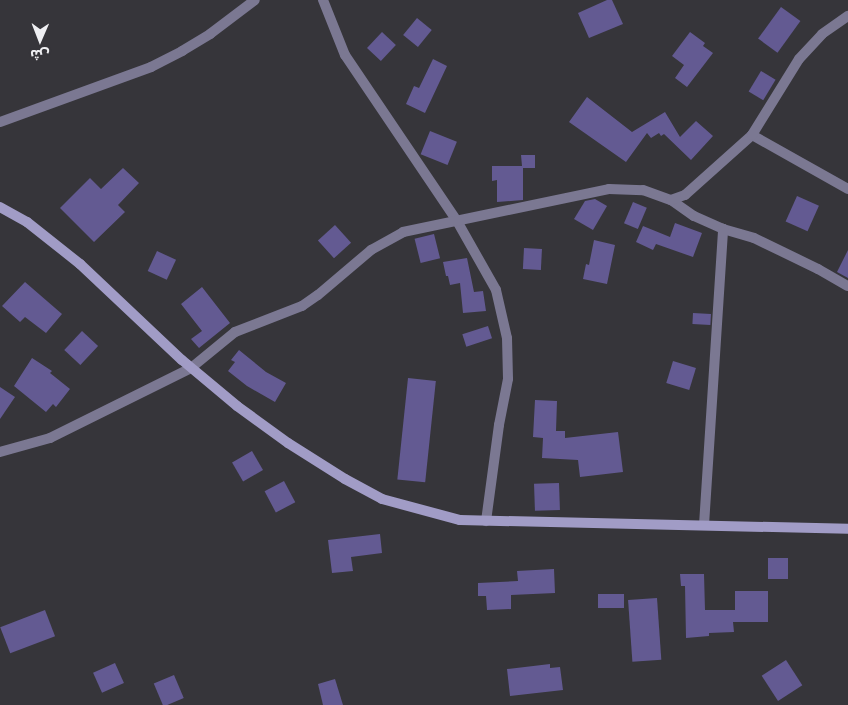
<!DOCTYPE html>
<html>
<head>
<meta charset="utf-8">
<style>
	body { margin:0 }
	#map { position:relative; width:848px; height:705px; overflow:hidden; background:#36353a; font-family:Jost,"Noto Sans Arabic",sans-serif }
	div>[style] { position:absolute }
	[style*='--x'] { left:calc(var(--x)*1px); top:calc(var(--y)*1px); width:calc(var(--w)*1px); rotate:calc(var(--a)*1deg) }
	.building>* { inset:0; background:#635a92; transform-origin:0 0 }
	.street>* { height:10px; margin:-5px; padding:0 5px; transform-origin:5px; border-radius:5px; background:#7b7892 }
	.secondary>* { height:10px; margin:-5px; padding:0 5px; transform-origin:5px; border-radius:5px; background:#a19cc6 }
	span { translate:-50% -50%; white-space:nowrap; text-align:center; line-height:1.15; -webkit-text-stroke:5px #36353a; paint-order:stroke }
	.north { position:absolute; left:15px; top:15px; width:50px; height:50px; -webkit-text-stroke:4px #36353a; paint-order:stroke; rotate:181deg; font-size:14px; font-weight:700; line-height:20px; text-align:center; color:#efeff2 }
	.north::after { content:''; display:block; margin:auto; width:18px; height:22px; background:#efeff2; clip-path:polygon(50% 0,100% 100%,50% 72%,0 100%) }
</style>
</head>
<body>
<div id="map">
	<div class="building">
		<i style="clip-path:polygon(607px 0,612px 0,623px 24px,589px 38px,578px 13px)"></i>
		<i style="left:781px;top:7px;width:24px;height:39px;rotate:36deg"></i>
		<i style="left:417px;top:18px;width:19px;height:22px;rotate:39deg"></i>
		<i style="left:382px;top:32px;width:19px;height:22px;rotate:43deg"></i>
		<i style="clip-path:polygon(690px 32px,705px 43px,703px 46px,713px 53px,687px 87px,675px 78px,684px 65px,672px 56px)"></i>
		<i style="clip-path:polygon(433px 59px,447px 66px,425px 113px,406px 104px,414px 86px,419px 88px)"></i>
		<i style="left:761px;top:71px;width:17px;height:24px;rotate:31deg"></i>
		<i style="clip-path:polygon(587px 97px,632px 132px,665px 112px,680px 137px,696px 121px,713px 136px,691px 160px,664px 134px,661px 136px,659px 133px,651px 138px,647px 133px,626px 162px,569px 122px)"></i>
		<i style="left:430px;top:131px;width:29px;height:25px;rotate:22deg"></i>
		<i style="clip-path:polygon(521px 155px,535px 155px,535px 168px,523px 168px,523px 200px,497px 202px,497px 180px,492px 181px,492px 166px,522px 166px)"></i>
		<i style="clip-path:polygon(123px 168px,139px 183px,118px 205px,125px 212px,94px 242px,60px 208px,90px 178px,101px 189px)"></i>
		<i style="left:797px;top:196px;width:24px;height:28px;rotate:24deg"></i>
		<i style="clip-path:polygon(595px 199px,607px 206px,593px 230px,574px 219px,585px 201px)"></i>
		<i style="left:633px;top:202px;width:15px;height:23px;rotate:23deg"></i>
		<i style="clip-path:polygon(675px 223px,702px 233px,693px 257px,656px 244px,653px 250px,636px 242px,643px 226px,670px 237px)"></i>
		<i style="left:335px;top:225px;width:24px;height:23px;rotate:48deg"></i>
		<i style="left:434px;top:234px;width:25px;height:20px;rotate:76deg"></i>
		<i style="clip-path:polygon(594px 240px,615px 245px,607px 284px,583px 279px,586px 264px,589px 265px)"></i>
		<i style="left:524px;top:248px;width:18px;height:21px;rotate:3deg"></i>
		<i style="clip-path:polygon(848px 250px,848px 278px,837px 272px)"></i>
		<i style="left:157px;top:251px;width:21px;height:22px;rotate:25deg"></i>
		<i style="clip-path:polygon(467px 258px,474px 292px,483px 291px,486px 311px,463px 313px,460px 283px,450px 285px,448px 276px,446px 276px,443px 262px)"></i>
		<i style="clip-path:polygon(25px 282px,62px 314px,46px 333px,25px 317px,20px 322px,2px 306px)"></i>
		<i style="clip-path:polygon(202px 287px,230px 323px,199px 348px,191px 339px,202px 331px,181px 304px)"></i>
		<i style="left:693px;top:313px;width:18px;height:11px;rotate:3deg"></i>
		<i style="left:488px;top:326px;width:13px;height:27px;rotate:72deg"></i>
		<i style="left:82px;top:331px;width:22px;height:26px;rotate:43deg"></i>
		<i style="clip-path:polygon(239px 350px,266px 372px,286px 383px,275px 402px,247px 386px,228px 371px,235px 362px,231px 360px)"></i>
		<i style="clip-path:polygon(32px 358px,52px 371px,50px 373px,70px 389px,56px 407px,53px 404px,46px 412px,14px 386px)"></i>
		<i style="left:673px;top:361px;width:24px;height:23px;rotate:17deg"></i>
		<i style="left:408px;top:378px;width:28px;height:102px;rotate:6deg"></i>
		<i style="clip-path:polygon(0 387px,15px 397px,0 419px)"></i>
		<i style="clip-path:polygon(535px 400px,557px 401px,556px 431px,565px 431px,565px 438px,618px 432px,623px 472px,580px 477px,578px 460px,542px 458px,543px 438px,533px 437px)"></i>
		<i style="left:252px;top:451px;width:22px;height:23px;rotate:60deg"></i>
		<i style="left:284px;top:481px;width:24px;height:22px;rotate:62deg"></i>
		<i style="left:559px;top:483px;width:27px;height:25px;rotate:88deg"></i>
		<i style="clip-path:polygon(380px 534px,382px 553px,351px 557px,353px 571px,332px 573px,328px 540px)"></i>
		<i style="left:768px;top:558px;width:20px;height:21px"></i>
		<i style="clip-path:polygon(554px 569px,555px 593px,511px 595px,511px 609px,487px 610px,486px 596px,478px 596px,478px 583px,518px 581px,517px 571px)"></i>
		<i style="clip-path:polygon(680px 574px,704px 574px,705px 610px,735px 610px,735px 591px,768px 591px,768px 622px,733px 622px,734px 632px,709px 633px,709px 636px,686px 638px,685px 586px,681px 586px)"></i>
		<i style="left:624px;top:594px;width:14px;height:26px;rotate:90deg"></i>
		<i style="left:657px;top:598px;width:62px;height:29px;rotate:86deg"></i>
		<i style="left:45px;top:610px;width:28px;height:48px;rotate:69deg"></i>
		<i style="left:786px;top:660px;width:30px;height:29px;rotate:57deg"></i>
		<i style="left:115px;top:663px;width:22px;height:24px;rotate:66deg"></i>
		<i style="clip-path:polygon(550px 664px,550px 668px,560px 667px,563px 690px,510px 696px,507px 669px)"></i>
		<i style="left:174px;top:675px;width:25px;height:22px;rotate:67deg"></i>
		<i style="clip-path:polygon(335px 679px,343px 705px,323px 705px,318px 684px)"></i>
	</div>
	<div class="street">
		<i style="--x:323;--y:0;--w:59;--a:68.2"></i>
		<i style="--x:345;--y:55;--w:200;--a:56"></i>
		<i style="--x:457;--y:221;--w:79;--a:60.5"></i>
		<i style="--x:496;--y:290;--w:49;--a:77.1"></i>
		<i style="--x:507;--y:338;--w:41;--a:88.6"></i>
		<i style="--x:508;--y:379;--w:47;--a:101.1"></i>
		<i style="--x:499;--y:425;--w:97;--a:97.7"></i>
		<i style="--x:0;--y:122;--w:161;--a:-20"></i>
		<i style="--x:151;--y:67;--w:35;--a:-27"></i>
		<i style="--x:182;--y:51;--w:33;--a:-31"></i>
		<i style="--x:210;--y:34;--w:56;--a:-37.1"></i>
		<i style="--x:752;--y:135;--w:110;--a:29.4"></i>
		<i style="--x:671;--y:200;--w:28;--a:35"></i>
		<i style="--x:694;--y:216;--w:32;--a:24"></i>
		<i style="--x:723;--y:229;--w:32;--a:16"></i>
		<i style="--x:754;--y:238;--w:71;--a:25.8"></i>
		<i style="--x:818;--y:269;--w:34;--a:30"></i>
		<i style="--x:0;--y:452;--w:52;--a:-15.6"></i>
		<i style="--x:50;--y:438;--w:157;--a:-26.4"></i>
		<i style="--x:191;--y:368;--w:57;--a:-39.3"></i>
		<i style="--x:235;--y:332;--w:72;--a:-21.2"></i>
		<i style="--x:302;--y:306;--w:19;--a:-35"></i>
		<i style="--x:318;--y:295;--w:70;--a:-40.3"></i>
		<i style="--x:371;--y:250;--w:37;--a:-29"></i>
		<i style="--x:403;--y:232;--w:210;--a:-11.8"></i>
		<i style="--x:609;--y:189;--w:34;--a:2"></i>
		<i style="--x:643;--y:190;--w:30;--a:20"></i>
		<i style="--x:671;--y:200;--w:15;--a:-20"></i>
		<i style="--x:685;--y:195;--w:90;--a:-41.8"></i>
		<i style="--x:752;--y:135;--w:89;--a:-58.3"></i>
		<i style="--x:799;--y:59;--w:34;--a:-47"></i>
		<i style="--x:822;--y:34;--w:32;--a:-35"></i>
		<i style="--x:704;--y:525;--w:297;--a:-86.3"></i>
	</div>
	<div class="secondary">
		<i style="--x:0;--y:207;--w:31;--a:29"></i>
		<i style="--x:27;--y:222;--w:68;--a:38.4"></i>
		<i style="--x:80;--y:264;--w:140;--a:43.3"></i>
		<i style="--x:182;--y:360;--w:72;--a:39.9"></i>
		<i style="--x:237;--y:406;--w:63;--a:36"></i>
		<i style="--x:288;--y:443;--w:67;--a:32.3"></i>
		<i style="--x:345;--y:479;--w:42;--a:28.4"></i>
		<i style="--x:382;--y:499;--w:81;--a:15.1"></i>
		<i style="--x:460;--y:520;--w:388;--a:1.3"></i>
	</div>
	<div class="north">ش</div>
</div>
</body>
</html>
